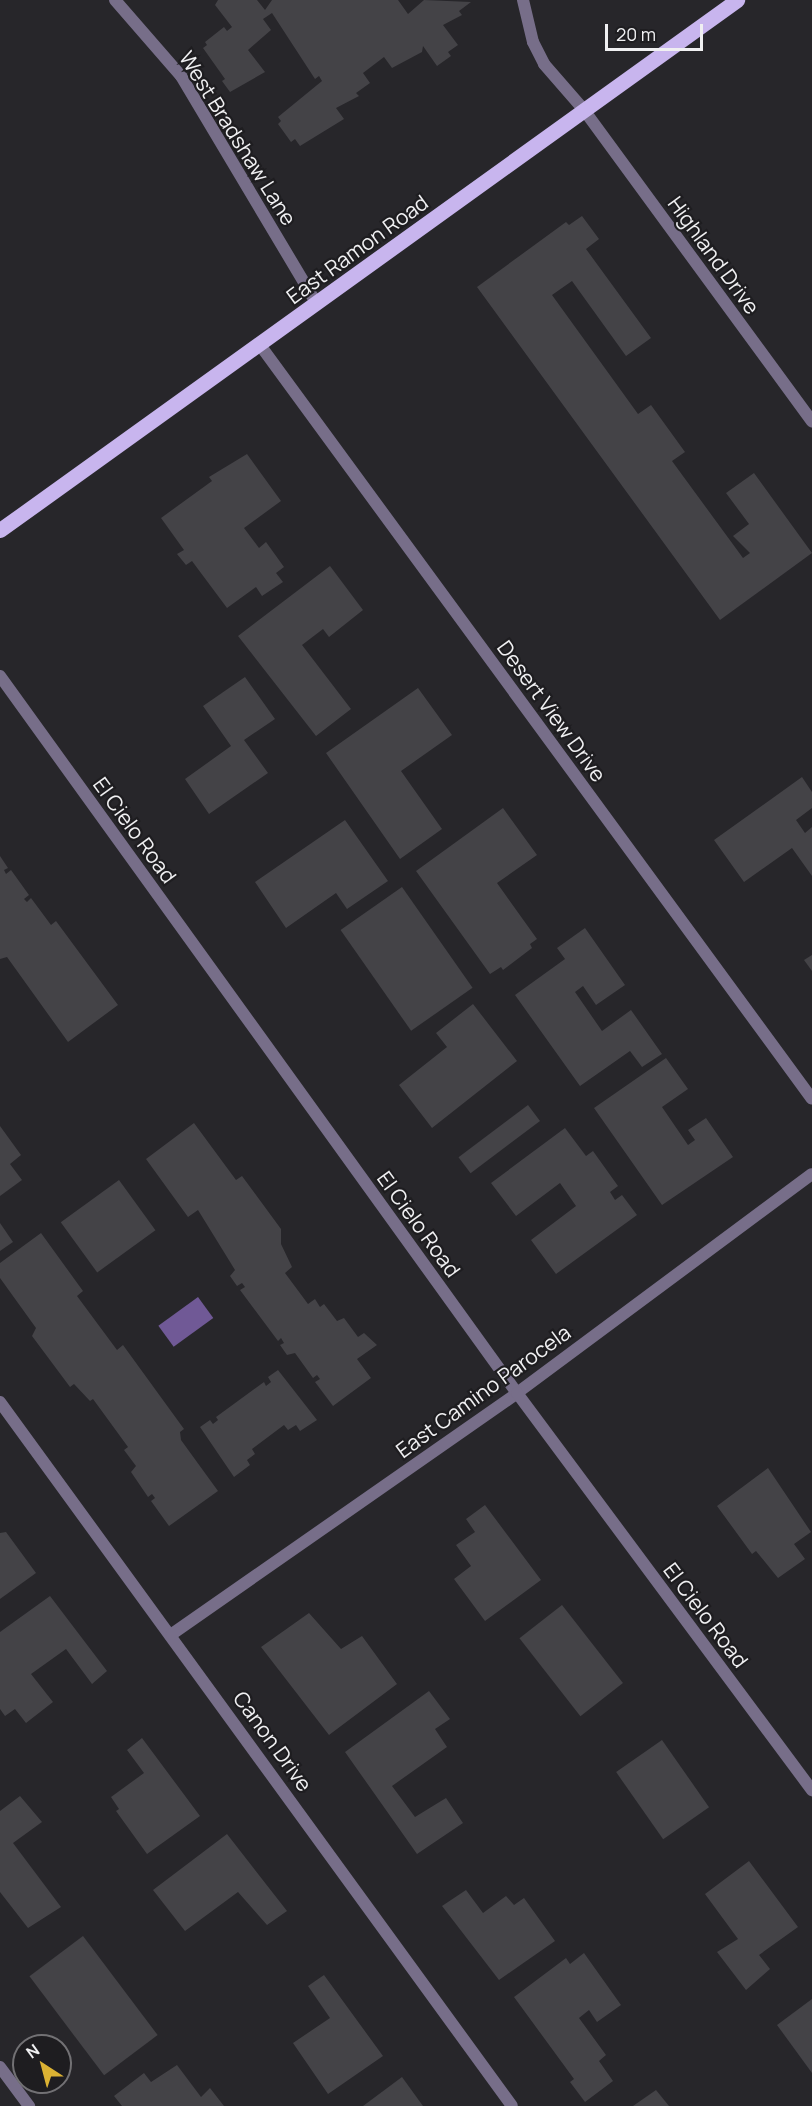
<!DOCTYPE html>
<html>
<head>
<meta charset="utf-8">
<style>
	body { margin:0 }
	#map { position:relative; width:812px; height:2106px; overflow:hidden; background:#27262a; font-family:Manrope,sans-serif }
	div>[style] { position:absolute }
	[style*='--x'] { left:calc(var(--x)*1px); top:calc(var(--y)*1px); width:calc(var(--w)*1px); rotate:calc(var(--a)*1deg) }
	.water>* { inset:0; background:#705996; transform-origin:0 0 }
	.building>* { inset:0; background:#444347; transform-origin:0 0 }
	.minor>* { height:12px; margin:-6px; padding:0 6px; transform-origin:6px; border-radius:6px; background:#776e89 }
	.tertiary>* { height:12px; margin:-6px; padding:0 6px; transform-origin:6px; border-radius:6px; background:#776e89 }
	.primary>* { height:15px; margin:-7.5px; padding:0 7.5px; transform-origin:7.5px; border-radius:7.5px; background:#c8b5ee }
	span { translate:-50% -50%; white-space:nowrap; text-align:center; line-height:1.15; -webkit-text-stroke:4.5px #1e1d20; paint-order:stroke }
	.street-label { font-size:21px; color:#f0f0f2 }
	.north { position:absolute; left:12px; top:2034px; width:60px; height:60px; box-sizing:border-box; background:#1e1d20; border:2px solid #727174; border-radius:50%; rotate:324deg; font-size:16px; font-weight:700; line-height:24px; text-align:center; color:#f0f0f2 }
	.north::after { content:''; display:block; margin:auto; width:21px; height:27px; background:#dbb233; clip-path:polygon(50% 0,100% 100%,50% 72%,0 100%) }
	.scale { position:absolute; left:605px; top:24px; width:98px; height:27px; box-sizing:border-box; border:3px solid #f0f0f2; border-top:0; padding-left:8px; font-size:18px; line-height:21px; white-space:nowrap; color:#f0f0f2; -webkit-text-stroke:4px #1e1d20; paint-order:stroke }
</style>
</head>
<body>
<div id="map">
	<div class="water">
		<i style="left:198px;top:1297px;width:26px;height:49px;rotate:54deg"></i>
	</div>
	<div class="building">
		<i style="clip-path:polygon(218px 0,257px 0,265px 10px,272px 0,398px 0,408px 14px,424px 0,471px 2px,459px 11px,462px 15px,443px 25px,458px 45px,448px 52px,451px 56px,437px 66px,423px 46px,422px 52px,392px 68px,384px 57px,363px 73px,370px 83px,356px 93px,359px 96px,336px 108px,344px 119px,300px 146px,295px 139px,291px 142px,278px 124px,281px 121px,278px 117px,322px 81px,319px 76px,315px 79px,272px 13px,263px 19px,271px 30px,248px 50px,265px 72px,230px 92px,222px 81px,225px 79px,203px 48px,207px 45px,205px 42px,224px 27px,227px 31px,232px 27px,215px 5px)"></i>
		<i style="clip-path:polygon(582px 216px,599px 239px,586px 249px,651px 338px,626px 356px,572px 281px,552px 295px,638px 414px,651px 405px,685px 452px,672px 461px,743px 558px,750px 553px,733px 536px,749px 524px,726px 493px,754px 473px,812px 553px,720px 620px,477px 287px,566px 222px,569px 225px)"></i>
		<i style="clip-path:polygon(247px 454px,281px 501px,244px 528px,259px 548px,266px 542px,284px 567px,276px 573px,283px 582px,262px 596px,256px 587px,227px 608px,192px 561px,186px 565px,177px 554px,184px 550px,161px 518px,212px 481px,209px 477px)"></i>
		<i style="clip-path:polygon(330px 566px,363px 610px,329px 637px,323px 629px,302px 645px,351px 709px,316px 736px,238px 636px)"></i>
		<i style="clip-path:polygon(245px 677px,275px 719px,244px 740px,268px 773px,209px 814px,185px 779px,231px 746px,203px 706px)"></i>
		<i style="clip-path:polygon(418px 688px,452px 735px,401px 771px,442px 829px,400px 859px,326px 753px)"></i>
		<i style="clip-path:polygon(802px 777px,812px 792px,812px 808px,796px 820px,805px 833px,812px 827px,812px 876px,792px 848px,744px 882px,714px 840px)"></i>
		<i style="clip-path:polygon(503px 808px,537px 855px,497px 883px,537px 939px,530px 944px,532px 948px,503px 970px,501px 967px,490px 974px,416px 871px)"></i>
		<i style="clip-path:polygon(345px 820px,388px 881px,347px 909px,336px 893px,286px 928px,255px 882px)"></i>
		<i style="clip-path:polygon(0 856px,8px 868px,4px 870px,6px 874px,11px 870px,29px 895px,24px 899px,27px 902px,31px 898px,51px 925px,56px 921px,118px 1005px,68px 1042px,7px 957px,0 959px)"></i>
		<i style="left:402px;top:887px;width:123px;height:75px;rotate:55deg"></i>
		<i style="clip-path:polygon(585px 928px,625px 985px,596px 1005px,583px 986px,575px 992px,602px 1031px,631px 1010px,662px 1054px,642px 1067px,630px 1051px,580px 1086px,515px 995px,565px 959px,557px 948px)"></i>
		<i style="clip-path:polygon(812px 955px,812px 971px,804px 960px)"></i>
		<i style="clip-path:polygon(473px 1004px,517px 1061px,432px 1128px,399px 1085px,447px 1047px,436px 1033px)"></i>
		<i style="clip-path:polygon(666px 1058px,688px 1089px,662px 1107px,688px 1145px,695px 1140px,688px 1130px,706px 1118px,733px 1157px,662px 1205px,594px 1108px)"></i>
		<i style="left:528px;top:1105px;width:20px;height:87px;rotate:53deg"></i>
		<i style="clip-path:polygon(194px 1123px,236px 1180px,242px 1176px,281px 1229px,281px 1244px,292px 1267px,285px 1273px,308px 1304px,315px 1299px,320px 1307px,324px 1304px,337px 1321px,344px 1318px,358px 1337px,364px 1333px,377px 1345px,357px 1359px,371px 1378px,333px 1406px,315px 1382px,320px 1379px,317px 1375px,313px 1378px,295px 1353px,287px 1355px,280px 1345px,284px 1343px,281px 1338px,278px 1341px,240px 1290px,245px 1287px,242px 1283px,237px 1286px,230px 1276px,235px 1270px,198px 1210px,188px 1217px,146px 1159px)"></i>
		<i style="clip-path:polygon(0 1126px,21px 1155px,10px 1164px,22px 1180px,0 1196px)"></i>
		<i style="clip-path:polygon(565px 1128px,586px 1156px,593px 1151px,618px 1186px,610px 1192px,615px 1200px,622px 1195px,637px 1215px,556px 1274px,531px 1240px,576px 1206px,560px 1183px,516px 1216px,491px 1183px)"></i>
		<i style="left:119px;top:1180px;width:62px;height:72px;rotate:54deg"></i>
		<i style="clip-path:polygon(0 1223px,13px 1242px,0 1251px)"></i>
		<i style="clip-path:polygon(41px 1233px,83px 1291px,77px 1296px,117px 1350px,123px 1345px,184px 1429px,180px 1432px,181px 1440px,218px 1491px,169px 1526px,151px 1501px,155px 1498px,152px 1494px,148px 1497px,131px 1472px,136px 1466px,124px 1450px,128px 1447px,93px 1399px,90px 1401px,74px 1384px,70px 1387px,32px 1336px,36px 1328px,0 1278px,0 1263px)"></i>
		<i style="clip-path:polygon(278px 1370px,317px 1420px,300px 1431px,296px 1425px,288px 1430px,284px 1425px,252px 1449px,255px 1454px,247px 1460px,250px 1465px,234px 1477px,200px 1427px,210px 1420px,213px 1424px,218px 1420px,216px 1417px,264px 1382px,266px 1386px,271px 1382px,268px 1377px)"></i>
		<i style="clip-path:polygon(768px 1468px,811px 1532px,794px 1544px,805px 1559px,778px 1578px,756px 1551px,752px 1554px,717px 1506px)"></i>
		<i style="clip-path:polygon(485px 1505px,541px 1580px,485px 1621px,454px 1579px,471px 1566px,456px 1545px,475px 1532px,466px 1519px)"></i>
		<i style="clip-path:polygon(6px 1532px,36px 1573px,0 1599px,0 1533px)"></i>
		<i style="clip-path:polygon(50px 1596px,107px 1671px,92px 1684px,66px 1649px,31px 1674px,53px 1702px,26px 1723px,15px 1709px,5px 1716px,0 1709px,0 1632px)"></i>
		<i style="left:562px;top:1605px;width:99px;height:54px;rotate:52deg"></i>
		<i style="clip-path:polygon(309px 1613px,341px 1649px,362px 1636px,397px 1684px,329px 1735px,261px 1647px)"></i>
		<i style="clip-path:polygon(429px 1691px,450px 1719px,435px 1729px,447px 1747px,392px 1786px,415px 1817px,446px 1798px,463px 1823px,417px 1854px,345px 1752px)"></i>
		<i style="clip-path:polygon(142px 1738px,200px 1816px,147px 1854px,116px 1811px,119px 1809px,111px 1797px,144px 1773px,127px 1750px)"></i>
		<i style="left:662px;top:1740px;width:82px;height:56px;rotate:55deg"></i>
		<i style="clip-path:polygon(20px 1796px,42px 1822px,13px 1843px,61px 1907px,28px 1928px,0 1892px,0 1811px)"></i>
		<i style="clip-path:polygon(227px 1834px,287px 1911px,267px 1925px,238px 1892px,185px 1931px,153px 1890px)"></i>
		<i style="clip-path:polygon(749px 1861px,798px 1927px,759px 1955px,770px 1969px,746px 1990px,717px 1952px,738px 1939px,705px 1894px)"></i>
		<i style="clip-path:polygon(466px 1890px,483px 1913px,506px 1896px,514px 1905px,524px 1898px,555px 1941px,499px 1980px,442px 1906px)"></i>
		<i style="left:83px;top:1936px;width:124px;height:67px;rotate:53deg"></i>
		<i style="clip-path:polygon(584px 1953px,621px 2005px,597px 2022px,589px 2010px,579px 2018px,606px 2055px,599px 2061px,613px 2081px,585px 2102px,570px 2082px,574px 2079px,514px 1997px,566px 1958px,570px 1964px)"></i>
		<i style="clip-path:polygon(324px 1975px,383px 2056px,328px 2094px,293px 2043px,330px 2018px,308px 1986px)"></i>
		<i style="clip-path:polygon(812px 1999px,812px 2073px,777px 2025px)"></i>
		<i style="clip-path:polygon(177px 2065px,201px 2097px,210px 2088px,224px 2106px,122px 2106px,114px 2096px,144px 2073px,151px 2082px)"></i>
		<i style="clip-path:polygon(402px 2077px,423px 2106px,363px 2106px)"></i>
		<i style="clip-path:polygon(656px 2090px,669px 2106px,633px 2106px)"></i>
	</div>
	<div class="minor">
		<i style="--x:115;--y:0;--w:101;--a:49"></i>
		<i style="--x:181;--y:76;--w:265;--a:59.2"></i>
		<i style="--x:523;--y:0;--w:43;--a:76.6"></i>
		<i style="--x:533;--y:42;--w:25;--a:63"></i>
		<i style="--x:544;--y:64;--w:61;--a:49"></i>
		<i style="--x:584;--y:110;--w:386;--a:53.8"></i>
		<i style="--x:260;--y:345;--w:934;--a:53.79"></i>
		<i style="--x:0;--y:1402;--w:870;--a:53.97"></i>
		<i style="--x:172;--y:1634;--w:421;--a:-34.9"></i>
		<i style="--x:517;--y:1393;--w:367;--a:-36.6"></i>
		<i style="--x:0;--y:2067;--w:49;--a:53.4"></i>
	</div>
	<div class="tertiary">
		<i style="--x:0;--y:676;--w:884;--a:54.21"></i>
		<i style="--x:517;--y:1393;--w:495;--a:53.4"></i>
	</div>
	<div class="primary">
		<i style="--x:0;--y:530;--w:908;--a:-35.72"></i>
	</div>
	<div class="street-label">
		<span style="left:238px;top:138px;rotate:58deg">West Bradshaw Lane</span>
		<span style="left:357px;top:249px;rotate:-36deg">East Ramon Road</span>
		<span style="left:714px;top:255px;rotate:54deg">Highland Drive</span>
		<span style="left:552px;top:711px;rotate:54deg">Desert View Drive</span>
		<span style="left:135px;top:830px;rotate:54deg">El Cielo Road</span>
		<span style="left:419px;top:1224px;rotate:54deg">El Cielo Road</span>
		<span style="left:483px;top:1391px;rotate:-36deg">East Camino Parocela</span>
		<span style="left:706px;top:1615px;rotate:53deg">El Cielo Road</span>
		<span style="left:273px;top:1741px;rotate:54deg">Canon Drive</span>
	</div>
	<div class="north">N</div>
	<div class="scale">20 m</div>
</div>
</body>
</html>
